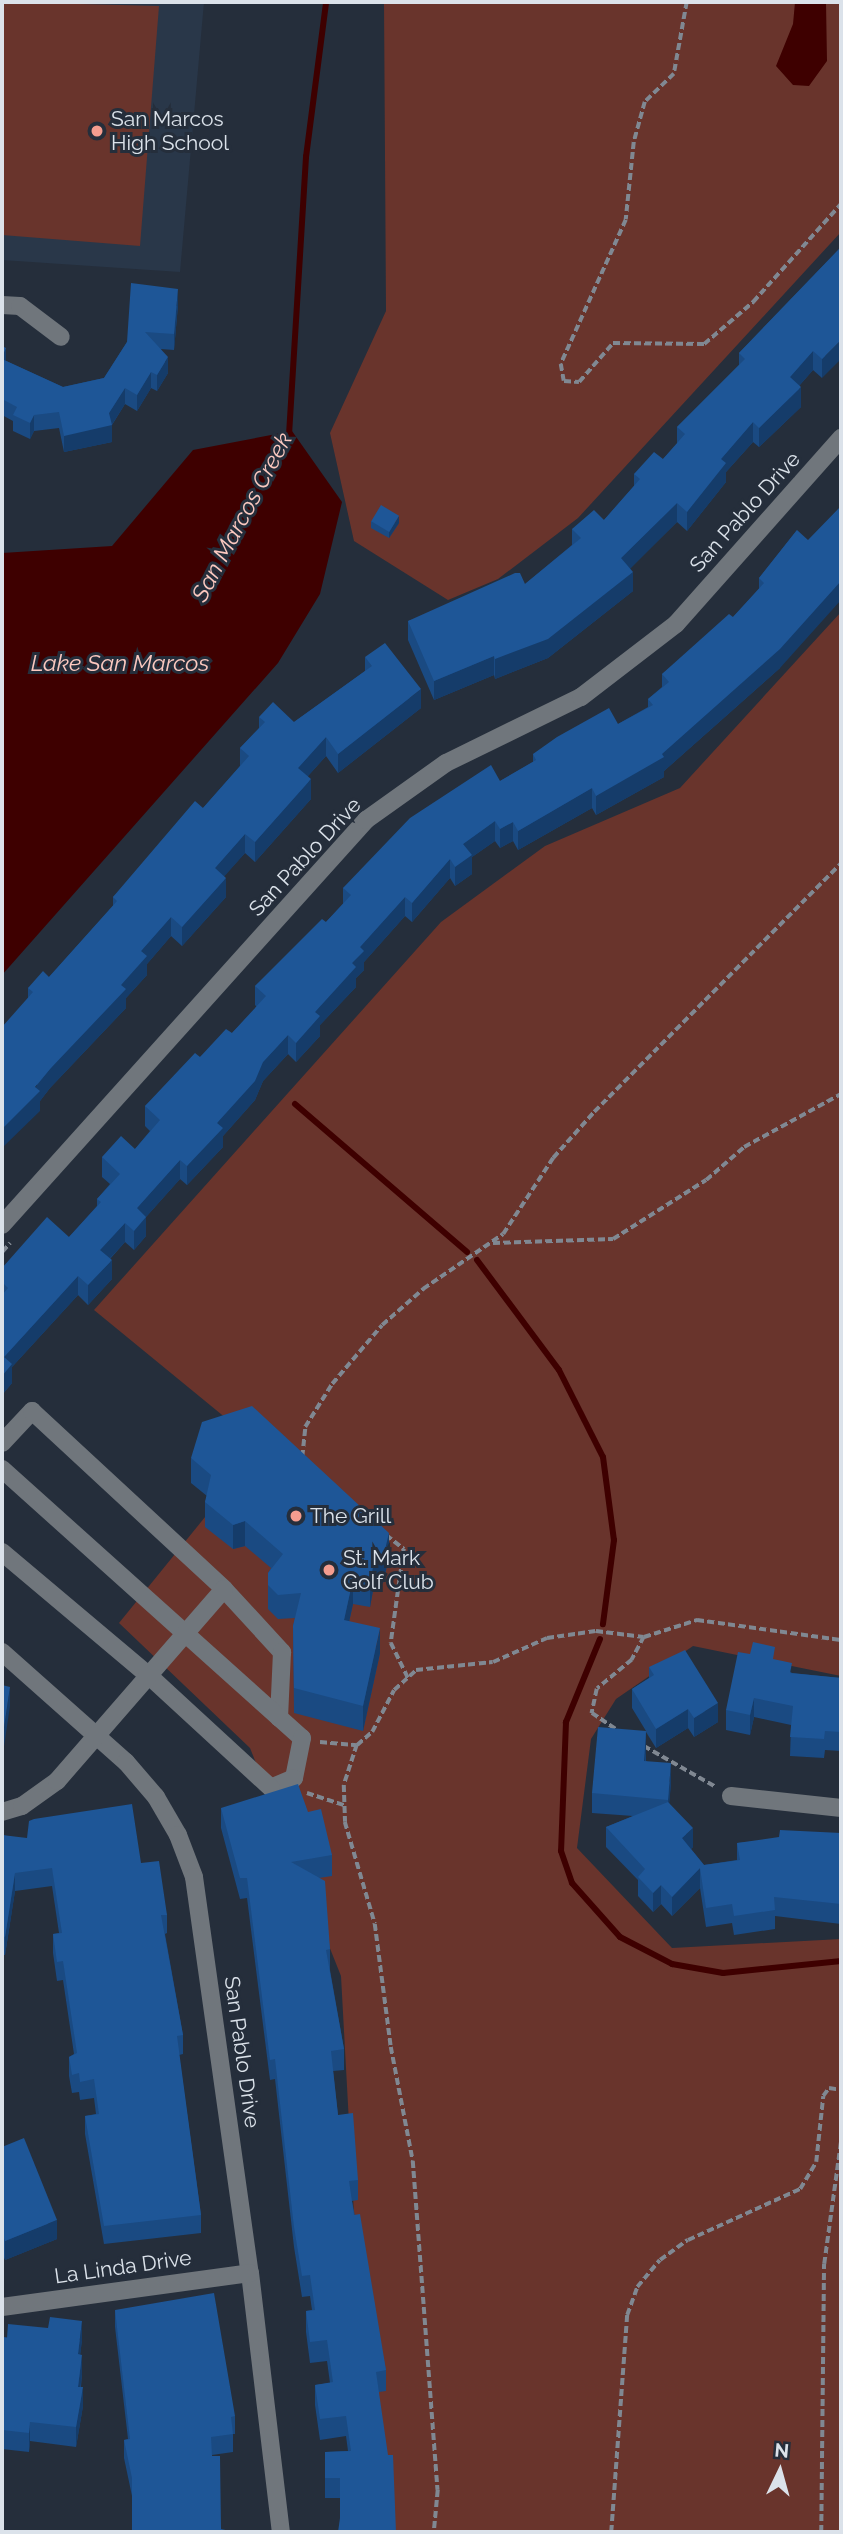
<!DOCTYPE html>
<html>
<head>
<meta charset="utf-8">
<style>
	body { margin:0 }
	#map { position:relative; width:843px; height:2534px; overflow:hidden; background:#252e3b; font-family:Raleway,sans-serif }
	div>[style] { position:absolute }
	[style*='--x'] { left:calc(var(--x)*1px); top:calc(var(--y)*1px); width:calc(var(--w)*1px); rotate:calc(var(--a)*1deg) }
	.built>* { inset:0; background:#293749 }
	.green>* { inset:0; background:#69342c }
	.water>* { inset:0; background:#3e0000 }
	.stream>* { height:6px; margin:-3px; padding:0 3px; transform-origin:3px; border-radius:3px; background:#3e0000 }
	.path>* { height:3.5px; margin-top:-1.75px; transform-origin:0; background:repeating-linear-gradient(90deg,#808892 0 7px,transparent 0 10.5px) }
	.minor>* { height:18px; margin:-9px; padding:0 9px; transform-origin:9px; border-radius:9px; background:#70767c }
	.wall>* { inset:0; background:#1a4a82 }
	.shaded-wall>* { inset:0; background:#153c6a }
	.building>* { inset:0; background:#1e5697; transform-origin:0 0 }
	.dots>* { width:19px; height:19px; translate:-50% -50%; box-sizing:border-box; border:4px solid #252e3b; border-radius:50% }
	span { translate:-50% -50%; white-space:nowrap; text-align:center; line-height:1.15; -webkit-text-stroke:6px #252e3b; paint-order:stroke }
	.poi-label { font-size:21px; color:#dbe2ea }
	.left { translate:0 -50%; text-align:left }
	.street-label { font-size:21px; color:#dbe2ea }
	.water-label { font-size:23px; color:#fcc9c0; font-style:italic }
	.frame { position:absolute; inset:0; border:4px solid #dbe2ea; pointer-events:none }
	.north { position:absolute; left:745px; top:2436px; width:70px; height:70px; -webkit-text-stroke:5px #252e3b; paint-order:stroke; rotate:5deg; font-size:19px; font-weight:700; line-height:28px; text-align:center; color:#dbe2ea }
	.north::after { content:''; display:block; margin:auto; width:24px; height:32px; background:#dbe2ea; clip-path:polygon(50% 0,100% 100%,50% 72%,0 100%) }
</style>
</head>
<body>
<div id="map">
	<div class="built">
		<i style="clip-path:polygon(2px 2px,204px 2px,180px 272px,2px 260px)"></i>
	</div>
	<div class="green">
		<i style="clip-path:polygon(2px 2px,159px 6px,140px 246px,2px 235px)"></i>
		<i style="clip-path:polygon(384px 2px,841px 2px,841px 232px,578px 518px,498px 579px,448px 600px,354px 541px,330px 433px,386px 311px)"></i>
		<i style="clip-path:polygon(841px 612px,841px 1676px,693px 1646px,616px 1699px,591px 1739px,577px 1848px,672px 1948px,841px 1939px,841px 2532px,395px 2532px,354px 2215px,341px 1976px,250px 1748px,119px 1623px,214px 1506px,266px 1451px,94px 1310px,441px 922px,545px 846px,680px 788px)"></i>
	</div>
	<div class="water">
		<i style="clip-path:polygon(795px 2px,826px 2px,827px 61px,809px 86px,793px 85px,776px 66px,793px 24px)"></i>
		<i style="clip-path:polygon(292px 431px,342px 502px,320px 594px,278px 663px,2px 975px,2px 553px,112px 546px,193px 450px)"></i>
	</div>
	<div class="stream">
		<i style="--x:289;--y:435;--w:279;--a:-86.5"></i>
		<i style="--x:306;--y:157;--w:156;--a:-82.6"></i>
		<i style="--x:295;--y:1104;--w:227;--a:40.7"></i>
		<i style="--x:477;--y:1260;--w:137;--a:53.3"></i>
		<i style="--x:559;--y:1370;--w:97;--a:63.2"></i>
		<i style="--x:603;--y:1457;--w:84;--a:82.5"></i>
		<i style="--x:614;--y:1540;--w:85;--a:97.5"></i>
		<i style="--x:600;--y:1639;--w:90;--a:112.3"></i>
		<i style="--x:566;--y:1722;--w:129;--a:92.2"></i>
		<i style="--x:561;--y:1851;--w:34;--a:71"></i>
		<i style="--x:572;--y:1883;--w:72;--a:48.4"></i>
		<i style="--x:620;--y:1937;--w:59;--a:27.4"></i>
		<i style="--x:672;--y:1964;--w:52;--a:10"></i>
		<i style="--x:723;--y:1973;--w:119;--a:-5.8"></i>
	</div>
	<div class="path">
		<i style="--x:687;--y:2;--w:73;--a:100.2"></i>
		<i style="--x:674;--y:74;--w:40;--a:136"></i>
		<i style="--x:645;--y:102;--w:41;--a:105.4"></i>
		<i style="--x:634;--y:142;--w:78;--a:95.9"></i>
		<i style="--x:626;--y:220;--w:158;--a:114.3"></i>
		<i style="--x:561;--y:364;--w:17;--a:80"></i>
		<i style="--x:564;--y:381;--w:15;--a:4"></i>
		<i style="--x:579;--y:382;--w:52;--a:-48.9"></i>
		<i style="--x:613;--y:343;--w:91;--a:0.6"></i>
		<i style="--x:704;--y:344;--w:65;--a:-40.6"></i>
		<i style="--x:753;--y:302;--w:132;--a:-48.1"></i>
		<i style="--x:493;--y:1243;--w:120;--a:-1.9"></i>
		<i style="--x:613;--y:1239;--w:110;--a:-32.4"></i>
		<i style="--x:706;--y:1180;--w:50;--a:-41"></i>
		<i style="--x:744;--y:1147;--w:111;--a:-28.7"></i>
		<i style="--x:2;--y:1252;--w:12;--a:-48"></i>
		<i style="--x:302;--y:1457;--w:30;--a:-84"></i>
		<i style="--x:305;--y:1427;--w:51;--a:-57.9"></i>
		<i style="--x:332;--y:1384;--w:77;--a:-49.7"></i>
		<i style="--x:382;--y:1325;--w:55;--a:-41.3"></i>
		<i style="--x:423;--y:1289;--w:97;--a:-34.5"></i>
		<i style="--x:503;--y:1234;--w:91;--a:-56.7"></i>
		<i style="--x:553;--y:1158;--w:62;--a:-48.3"></i>
		<i style="--x:594;--y:1112;--w:351;--a:-45.2"></i>
		<i style="--x:386;--y:1535;--w:23;--a:38"></i>
		<i style="--x:404;--y:1549;--w:95;--a:97.9"></i>
		<i style="--x:391;--y:1643;--w:39;--a:64"></i>
		<i style="--x:644;--y:1637;--w:56;--a:-17.8"></i>
		<i style="--x:697;--y:1620;--w:145;--a:7.9"></i>
		<i style="--x:320;--y:1742;--w:37;--a:5"></i>
		<i style="--x:357;--y:1745;--w:20;--a:-41"></i>
		<i style="--x:372;--y:1732;--w:47;--a:-62.4"></i>
		<i style="--x:394;--y:1690;--w:30;--a:-42"></i>
		<i style="--x:416;--y:1670;--w:77;--a:-5.9"></i>
		<i style="--x:493;--y:1662;--w:59;--a:-24"></i>
		<i style="--x:547;--y:1638;--w:49;--a:-8.1"></i>
		<i style="--x:596;--y:1631;--w:48;--a:7.1"></i>
		<i style="--x:644;--y:1637;--w:26;--a:118"></i>
		<i style="--x:632;--y:1660;--w:45;--a:140.4"></i>
		<i style="--x:597;--y:1689;--w:25;--a:102"></i>
		<i style="--x:592;--y:1713;--w:30;--a:34"></i>
		<i style="--x:357;--y:1745;--w:42;--a:108"></i>
		<i style="--x:344;--y:1785;--w:37;--a:88"></i>
		<i style="--x:345;--y:1822;--w:106;--a:73.6"></i>
		<i style="--x:375;--y:1924;--w:124;--a:82.6"></i>
		<i style="--x:391;--y:2047;--w:116;--a:79.1"></i>
		<i style="--x:413;--y:2161;--w:330;--a:85.7"></i>
		<i style="--x:438;--y:2490;--w:42;--a:95.4"></i>
		<i style="--x:644;--y:1746;--w:81;--a:29.7"></i>
		<i style="--x:307;--y:1793;--w:39;--a:18"></i>
		<i style="--x:611;--y:2532;--w:218;--a:-85.8"></i>
		<i style="--x:627;--y:2315;--w:30;--a:-70"></i>
		<i style="--x:637;--y:2287;--w:35;--a:-50"></i>
		<i style="--x:660;--y:2260;--w:34;--a:-36"></i>
		<i style="--x:688;--y:2240;--w:123;--a:-24.5"></i>
		<i style="--x:800;--y:2189;--w:31;--a:-59"></i>
		<i style="--x:816;--y:2162;--w:66;--a:-83.9"></i>
		<i style="--x:823;--y:2096;--w:10;--a:-53"></i>
		<i style="--x:829;--y:2088;--w:12;--a:9"></i>
		<i style="--x:821;--y:2532;--w:268;--a:-89.4"></i>
		<i style="--x:824;--y:2264;--w:125;--a:-82.2"></i>
	</div>
	<div class="minor">
		<i style="--x:2;--y:305;--w:18;--a:3"></i>
		<i style="--x:20;--y:306;--w:51;--a:37.1"></i>
		<i style="--x:2;--y:1225;--w:545;--a:-48.05"></i>
		<i style="--x:366;--y:820;--w:98;--a:-35.5"></i>
		<i style="--x:446;--y:763;--w:150;--a:-26.1"></i>
		<i style="--x:581;--y:697;--w:120;--a:-37.5"></i>
		<i style="--x:676;--y:624;--w:249;--a:-48.4"></i>
		<i style="--x:2;--y:1443;--w:44;--a:-46.8"></i>
		<i style="--x:32;--y:1411;--w:262;--a:42.8"></i>
		<i style="--x:224;--y:1589;--w:86;--a:47.4"></i>
		<i style="--x:282;--y:1652;--w:66;--a:92.6"></i>
		<i style="--x:2;--y:1469;--w:403;--a:41.9"></i>
		<i style="--x:302;--y:1738;--w:41;--a:101.3"></i>
		<i style="--x:294;--y:1778;--w:25;--a:157"></i>
		<i style="--x:271;--y:1788;--w:167;--a:-137.4"></i>
		<i style="--x:148;--y:1675;--w:191;--a:-139.9"></i>
		<i style="--x:2;--y:1652;--w:166;--a:41.6"></i>
		<i style="--x:126;--y:1762;--w:46;--a:49.4"></i>
		<i style="--x:156;--y:1797;--w:44;--a:59.9"></i>
		<i style="--x:178;--y:1835;--w:45;--a:69.1"></i>
		<i style="--x:194;--y:1877;--w:400;--a:82"></i>
		<i style="--x:250;--y:2273;--w:261;--a:83.2"></i>
		<i style="--x:731;--y:1796;--w:111;--a:6.2"></i>
		<i style="--x:2;--y:1812;--w:21;--a:-17"></i>
		<i style="--x:22;--y:1806;--w:43;--a:-35.5"></i>
		<i style="--x:57;--y:1781;--w:254;--a:-49"></i>
		<i style="--x:2;--y:2307;--w:250;--a:-7.8"></i>
	</div>
	<div class="wall">
		<i style="clip-path:polygon(841px 247px,822px 378px,813px 370px,799px 386px,801px 407px,759px 447px,753px 442px,726px 472px,726px 482px,687px 531px,677px 522px,630px 568px,633px 591px,548px 658px,495px 679px,494px 675px,434px 700px,408px 640px,408px 621px,525px 584px,572px 545px,572px 529px,604px 520px,634px 486px,634px 474px,663px 459px,677px 444px,677px 427px,739px 365px,739px 353px)"></i>
		<i style="clip-path:polygon(178px 305px,174px 350px,161px 349px,168px 373px,157px 391px,151px 388px,137px 411px,125px 404px,112px 425px,112px 442px,64px 452px,59px 428px,34px 431px,30px 439px,13px 431px,13px 421px,2px 415px,2px 346px,6px 361px,63px 387px,104px 378px,127px 342px)"></i>
		<i style="clip-path:polygon(371px 521px,399px 523px,389px 538px,371px 528px)"></i>
		<i style="clip-path:polygon(797px 530px,780px 668px,664px 771px,664px 777px,596px 815px,592px 808px,518px 850px,513px 841px,500px 848px,495px 841px,472px 857px,472px 874px,455px 886px,450px 878px,412px 922px,405px 916px,364px 962px,364px 970px,356px 978px,356px 987px,320px 1025px,320px 1036px,296px 1062px,288px 1054px,263px 1081px,255px 1100px,223px 1136px,223px 1147px,187px 1185px,180px 1179px,146px 1217px,146px 1236px,134px 1250px,125px 1242px,110px 1259px,112px 1279px,88px 1305px,78px 1295px,12px 1367px,12px 1383px,2px 1395px,2px 1268px,69px 1237px,97px 1206px,97px 1199px,110px 1184px,102px 1177px,102px 1157px,135px 1149px,150px 1131px,145px 1126px,145px 1106px,200px 1057px,232px 1033px,257px 1007px,255px 1005px,255px 986px,326px 922px,343px 904px,343px 888px,500px 781px,533px 762px,533px 754px,618px 724px,648px 707px,648px 699px,662px 687px,662px 674px,733px 617px,759px 589px,759px 578px)"></i>
		<i style="clip-path:polygon(365px 657px,421px 708px,338px 773px,326px 756px,308px 776px,311px 799px,255px 862px,245px 853px,224px 876px,226px 897px,182px 946px,171px 936px,147px 964px,147px 975px,126px 998px,126px 1008px,50px 1088px,40px 1101px,40px 1111px,28px 998px,28px 988px,49px 977px,113px 906px,113px 897px,203px 808px,240px 766px,240px 748px,259px 728px,259px 717px,294px 722px,365px 671px)"></i>
		<i style="clip-path:polygon(191px 1458px,389px 1557px,383px 1583px,374px 1585px,370px 1607px,353px 1604px,349px 1622px,380px 1653px,363px 1731px,294px 1713px,293px 1626px,295px 1618px,278px 1619px,268px 1609px,268px 1573px,271px 1568px,245px 1546px,233px 1549px,205px 1527px,205px 1502px,207px 1496px,191px 1483px)"></i>
		<i style="clip-path:polygon(775px 1660px,792px 1673px,841px 1678px,841px 1751px,825px 1750px,824px 1758px,790px 1756px,791px 1725px,754px 1717px,750px 1735px,726px 1730px,726px 1710px)"></i>
		<i style="clip-path:polygon(649px 1667px,718px 1722px,694px 1737px,688px 1728px,656px 1748px,646px 1732px,646px 1761px,671px 1783px,669px 1803px,693px 1847px,691px 1849px,704px 1865px,737px 1860px,737px 1843px,841px 1833px,841px 1924px,775px 1916px,775px 1929px,734px 1935px,732px 1923px,706px 1927px,700px 1888px,672px 1916px,661px 1904px,653px 1912px,638px 1896px,638px 1880px,606px 1847px,606px 1827px,633px 1816px,592px 1813px,592px 1793px,646px 1731px,632px 1708px,632px 1689px,649px 1678px)"></i>
		<i style="clip-path:polygon(221px 1808px,308px 1812px,332px 1855px,332px 1876px,319px 1878px,330px 1949px,330px 1970px,344px 2049px,344px 2070px,333px 2071px,338px 2115px,358px 2180px,358px 2200px,352px 2201px,386px 2370px,386px 2391px,379px 2392px,340px 2520px,340px 2498px,325px 2498px,325px 2452px,348px 2451px,346px 2436px,320px 2440px,315px 2405px,315px 2385px,330px 2383px,327px 2361px,310px 2363px,306px 2332px,306px 2311px,312px 2310px,310px 2296px,302px 2297px,294px 2247px,275px 2079px,270px 2080px,247px 1898px,240px 1899px,221px 1828px)"></i>
		<i style="clip-path:polygon(2px 1835px,141px 1863px,167px 1915px,167px 1933px,165px 1934px,183px 2035px,183px 2054px,179px 2055px,201px 2215px,201px 2233px,104px 2244px,85px 2134px,85px 2116px,96px 2114px,94px 2098px,80px 2100px,79px 2092px,72px 2093px,69px 2076px,69px 2057px,74px 2054px,63px 1980px,57px 1981px,53px 1953px,53px 1934px,59px 1933px,52px 1886px,15px 1891px,5px 1955px,2px 1955px)"></i>
		<i style="clip-path:polygon(2px 2147px,57px 2239px,5px 2260px,2px 2253px)"></i>
		<i style="clip-path:polygon(115px 2310px,235px 2416px,235px 2434px,233px 2434px,233px 2452px,212px 2455px,221px 2529px,132px 2496px,124px 2458px,124px 2440px,128px 2439px,115px 2327px)"></i>
		<i style="clip-path:polygon(2px 2337px,82px 2340px,80px 2355px,82px 2374px,81px 2387px,83px 2406px,76px 2447px,30px 2441px,29px 2452px,2px 2449px)"></i>
	</div>
	<div class="shaded-wall">
		<i style="clip-path:polygon(178px 289px,178px 305px,174px 350px,174px 334px)"></i>
		<i style="clip-path:polygon(841px 340px,841px 359px,822px 378px,822px 359px)"></i>
		<i style="clip-path:polygon(6px 348px,6px 364px,2px 374px,2px 358px)"></i>
		<i style="clip-path:polygon(813px 351px,813px 370px,790px 396px,790px 377px)"></i>
		<i style="clip-path:polygon(168px 357px,168px 373px,157px 391px,157px 375px)"></i>
		<i style="clip-path:polygon(151px 372px,151px 388px,137px 411px,137px 395px)"></i>
		<i style="clip-path:polygon(801px 387px,801px 407px,759px 447px,759px 428px)"></i>
		<i style="clip-path:polygon(125px 388px,125px 404px,111px 426px,112px 425px,112px 442px,64px 452px,64px 436px,109px 413px)"></i>
		<i style="clip-path:polygon(34px 415px,34px 431px,30px 439px,30px 423px)"></i>
		<i style="clip-path:polygon(753px 422px,753px 442px,726px 472px,726px 482px,687px 531px,687px 512px,721px 459px)"></i>
		<i style="clip-path:polygon(677px 503px,677px 522px,621px 578px,621px 558px)"></i>
		<i style="clip-path:polygon(399px 516px,399px 523px,389px 538px,389px 532px)"></i>
		<i style="clip-path:polygon(633px 572px,633px 591px,548px 658px,495px 679px,495px 659px)"></i>
		<i style="clip-path:polygon(841px 581px,841px 600px,780px 668px,664px 771px,664px 777px,596px 815px,596px 796px)"></i>
		<i style="clip-path:polygon(494px 656px,494px 675px,434px 700px,434px 681px)"></i>
		<i style="clip-path:polygon(421px 689px,421px 708px,338px 773px,338px 754px)"></i>
		<i style="clip-path:polygon(326px 737px,326px 756px,298px 787px,298px 768px)"></i>
		<i style="clip-path:polygon(311px 779px,311px 799px,255px 862px,255px 842px)"></i>
		<i style="clip-path:polygon(592px 788px,592px 808px,518px 850px,518px 831px)"></i>
		<i style="clip-path:polygon(495px 821px,495px 841px,472px 857px,472px 874px,455px 886px,455px 867px,463px 844px)"></i>
		<i style="clip-path:polygon(513px 822px,513px 841px,500px 848px,500px 829px)"></i>
		<i style="clip-path:polygon(245px 834px,245px 853px,215px 887px,215px 868px)"></i>
		<i style="clip-path:polygon(450px 859px,450px 878px,412px 922px,412px 903px)"></i>
		<i style="clip-path:polygon(226px 878px,226px 897px,182px 946px,182px 927px)"></i>
		<i style="clip-path:polygon(405px 897px,405px 916px,364px 962px,364px 970px,356px 978px,356px 987px,320px 1025px,320px 1036px,296px 1062px,296px 1043px,315px 1012px,352px 963px,360px 947px)"></i>
		<i style="clip-path:polygon(171px 917px,171px 936px,147px 964px,147px 975px,126px 998px,126px 1008px,50px 1088px,40px 1101px,40px 1111px,2px 1148px,2px 1129px,50px 1069px,121px 985px,141px 951px)"></i>
		<i style="clip-path:polygon(288px 1035px,288px 1054px,263px 1081px,255px 1100px,223px 1136px,223px 1147px,187px 1185px,187px 1166px,217px 1123px,263px 1062px)"></i>
		<i style="clip-path:polygon(180px 1160px,180px 1179px,146px 1217px,146px 1236px,134px 1250px,134px 1231px,137px 1208px)"></i>
		<i style="clip-path:polygon(125px 1223px,125px 1242px,100px 1269px,100px 1250px)"></i>
		<i style="clip-path:polygon(112px 1260px,112px 1279px,88px 1305px,88px 1285px)"></i>
		<i style="clip-path:polygon(78px 1276px,78px 1295px,12px 1367px,12px 1383px,2px 1395px,2px 1376px,4px 1357px)"></i>
		<i style="clip-path:polygon(245px 1521px,245px 1546px,233px 1549px,233px 1525px)"></i>
		<i style="clip-path:polygon(389px 1533px,389px 1557px,383px 1583px,374px 1585px,370px 1607px,370px 1583px,374px 1561px)"></i>
		<i style="clip-path:polygon(353px 1579px,353px 1604px,344px 1645px,344px 1620px)"></i>
		<i style="clip-path:polygon(380px 1628px,380px 1653px,363px 1731px,363px 1706px)"></i>
		<i style="clip-path:polygon(10px 1687px,10px 1706px,2px 1760px,2px 1741px)"></i>
		<i style="clip-path:polygon(754px 1698px,754px 1717px,750px 1735px,750px 1715px)"></i>
		<i style="clip-path:polygon(718px 1703px,718px 1722px,694px 1737px,694px 1718px)"></i>
		<i style="clip-path:polygon(688px 1709px,688px 1728px,656px 1748px,656px 1729px)"></i>
		<i style="clip-path:polygon(646px 1731px,646px 1751px,644px 1780px,644px 1761px)"></i>
		<i style="clip-path:polygon(671px 1763px,671px 1783px,668px 1820px,668px 1800px)"></i>
		<i style="clip-path:polygon(693px 1828px,693px 1847px,682px 1857px,682px 1838px)"></i>
		<i style="clip-path:polygon(700px 1868px,700px 1888px,672px 1916px,672px 1897px)"></i>
		<i style="clip-path:polygon(15px 1873px,15px 1891px,5px 1955px,5px 1937px)"></i>
		<i style="clip-path:polygon(661px 1885px,661px 1904px,653px 1912px,653px 1893px)"></i>
		<i style="clip-path:polygon(57px 2220px,57px 2239px,5px 2260px,5px 2241px)"></i>
		<i style="clip-path:polygon(82px 2321px,82px 2340px,78px 2373px,78px 2354px)"></i>
		<i style="clip-path:polygon(82px 2355px,82px 2374px,78px 2406px,78px 2387px)"></i>
		<i style="clip-path:polygon(83px 2387px,83px 2406px,76px 2447px,76px 2427px)"></i>
		<i style="clip-path:polygon(30px 2422px,30px 2441px,29px 2452px,29px 2433px)"></i>
	</div>
	<div class="building">
		<i style="clip-path:polygon(841px 247px,841px 340px,822px 359px,813px 351px,790px 377px,801px 387px,759px 428px,753px 422px,721px 459px,726px 463px,687px 512px,677px 503px,621px 558px,633px 572px,548px 639px,495px 659px,494px 656px,434px 681px,408px 621px,515px 573px,520px 573px,525px 584px,581px 538px,572px 529px,594px 510px,604px 520px,640px 479px,634px 474px,654px 452px,663px 459px,685px 434px,677px 427px,745px 359px,739px 353px)"></i>
		<i style="clip-path:polygon(131px 283px,178px 289px,174px 334px,145px 332px,168px 357px,157px 375px,151px 372px,137px 395px,125px 388px,109px 413px,112px 425px,64px 436px,59px 412px,34px 415px,30px 423px,13px 415px,17px 407px,2px 399px,2px 359px,63px 387px,104px 378px,127px 342px)"></i>
		<i style="clip-path:polygon(2px 346px,6px 348px,2px 358px)"></i>
		<i style="left:381px;top:505px;width:21px;height:19px;rotate:31deg"></i>
		<i style="clip-path:polygon(841px 506px,841px 581px,780px 649px,662px 754px,664px 757px,596px 796px,592px 788px,518px 831px,513px 822px,500px 829px,495px 821px,463px 844px,472px 855px,455px 867px,450px 859px,412px 903px,405px 897px,360px 947px,364px 951px,352px 963px,356px 967px,315px 1012px,320px 1016px,296px 1043px,288px 1035px,263px 1062px,255px 1081px,217px 1123px,223px 1128px,187px 1166px,180px 1160px,137px 1208px,146px 1217px,134px 1231px,125px 1223px,100px 1250px,112px 1260px,88px 1285px,78px 1276px,4px 1357px,12px 1364px,2px 1376px,2px 1295px,8px 1288px,2px 1282px,2px 1268px,47px 1217px,69px 1237px,101px 1202px,97px 1199px,120px 1174px,102px 1157px,121px 1136px,135px 1149px,160px 1120px,145px 1106px,195px 1053px,200px 1057px,226px 1029px,232px 1033px,266px 996px,255px 986px,322px 919px,326px 922px,351px 895px,343px 888px,410px 818px,491px 765px,500px 781px,536px 760px,533px 754px,557px 737px,609px 708px,618px 724px,653px 705px,648px 699px,669px 682px,662px 674px,729px 614px,733px 617px,764px 583px,759px 578px,797px 530px,808px 540px)"></i>
		<i style="clip-path:polygon(385px 643px,421px 689px,338px 754px,326px 737px,298px 768px,311px 779px,255px 842px,245px 834px,215px 868px,226px 878px,182px 927px,171px 917px,141px 951px,147px 956px,121px 985px,126px 989px,50px 1069px,35px 1087px,40px 1091px,2px 1129px,2px 1027px,33px 992px,28px 988px,43px 971px,49px 977px,117px 901px,113px 897px,195px 801px,203px 808px,249px 756px,240px 748px,265px 722px,259px 717px,273px 702px,294px 722px,372px 666px,365px 657px)"></i>
		<i style="clip-path:polygon(252px 1406px,389px 1533px,383px 1558px,374px 1561px,370px 1583px,353px 1579px,344px 1620px,380px 1628px,363px 1706px,294px 1688px,293px 1626px,301px 1593px,278px 1595px,268px 1585px,268px 1573px,283px 1554px,245px 1521px,233px 1525px,205px 1502px,211px 1475px,191px 1458px,202px 1422px)"></i>
		<i style="clip-path:polygon(753px 1642px,775px 1647px,773px 1659px,792px 1663px,790px 1673px,841px 1678px,841px 1732px,825px 1731px,824px 1739px,790px 1737px,793px 1706px,754px 1698px,750px 1715px,726px 1710px,738px 1652px,750px 1654px)"></i>
		<i style="clip-path:polygon(685px 1650px,718px 1703px,694px 1718px,688px 1709px,656px 1729px,632px 1689px,654px 1675px,649px 1667px)"></i>
		<i style="clip-path:polygon(2px 1685px,10px 1687px,2px 1741px)"></i>
		<i style="clip-path:polygon(598px 1727px,646px 1731px,644px 1761px,671px 1763px,668px 1800px,592px 1793px)"></i>
		<i style="clip-path:polygon(298px 1784px,308px 1812px,321px 1809px,332px 1855px,291px 1862px,325px 1881px,330px 1949px,326px 1950px,344px 2049px,331px 2051px,338px 2115px,353px 2113px,358px 2180px,349px 2181px,354px 2215px,360px 2214px,386px 2370px,376px 2372px,388px 2455px,393px 2455px,396px 2532px,338px 2532px,340px 2518px,340px 2478px,325px 2478px,325px 2452px,351px 2451px,346px 2416px,320px 2419px,315px 2385px,333px 2382px,327px 2340px,310px 2342px,306px 2311px,315px 2310px,310px 2275px,302px 2276px,294px 2227px,275px 2059px,270px 2060px,247px 1878px,240px 1878px,221px 1808px)"></i>
		<i style="clip-path:polygon(668px 1802px,693px 1828px,682px 1838px,704px 1865px,740px 1860px,737px 1843px,779px 1837px,780px 1830px,841px 1833px,841px 1904px,774px 1897px,775px 1910px,734px 1916px,732px 1904px,706px 1908px,700px 1868px,672px 1897px,661px 1885px,653px 1893px,638px 1877px,645px 1869px,606px 1827px)"></i>
		<i style="clip-path:polygon(132px 1804px,141px 1863px,159px 1861px,167px 1915px,161px 1915px,183px 2035px,177px 2036px,201px 2215px,104px 2226px,85px 2116px,99px 2114px,94px 2079px,80px 2082px,79px 2073px,72px 2075px,69px 2057px,77px 2053px,63px 1961px,57px 1962px,53px 1934px,62px 1933px,52px 1868px,15px 1873px,5px 1937px,2px 1936px,2px 1835px,27px 1838px,29px 1821px,34px 1819px)"></i>
		<i style="clip-path:polygon(24px 2138px,57px 2220px,5px 2241px,2px 2234px,2px 2147px)"></i>
		<i style="clip-path:polygon(214px 2293px,235px 2416px,231px 2417px,233px 2434px,211px 2437px,212px 2456px,220px 2456px,221px 2529px,230px 2531px,229px 2532px,132px 2532px,132px 2478px,124px 2440px,130px 2439px,115px 2310px)"></i>
		<i style="clip-path:polygon(50px 2317px,82px 2321px,78px 2354px,82px 2355px,78px 2387px,83px 2387px,76px 2427px,30px 2422px,29px 2433px,2px 2430px,2px 2337px,7px 2338px,8px 2324px,48px 2328px)"></i>
	</div>
	<div class="dots">
		<i style="left:97px;top:131px;background:#f59d8f"></i>
		<i style="left:296px;top:1516px;background:#f59d8f"></i>
		<i style="left:329px;top:1570px;background:#f59d8f"></i>
	</div>
	<div class="poi-label">
		<span class="left" style="left:111px;top:131px">San Marcos<br>High School</span>
		<span class="left" style="left:310px;top:1516px">The Grill</span>
		<span class="left" style="left:343px;top:1570px">St. Mark<br>Golf Club</span>
	</div>
	<div class="street-label">
		<span style="left:745px;top:512px;rotate:-48deg">San Pablo Drive</span>
		<span style="left:305px;top:857px;rotate:-47deg">San Pablo Drive</span>
		<span style="left:242px;top:2052px;rotate:82deg">San Pablo Drive</span>
		<span style="left:123px;top:2267px;rotate:-8deg">La Linda Drive</span>
	</div>
	<div class="water-label">
		<span style="left:242px;top:517px;rotate:-62deg">San Marcos Creek</span>
		<span style="left:120px;top:663px">Lake San Marcos</span>
	</div>
	<div class="frame"></div>
	<div class="north">N</div>
</div>
</body>
</html>
